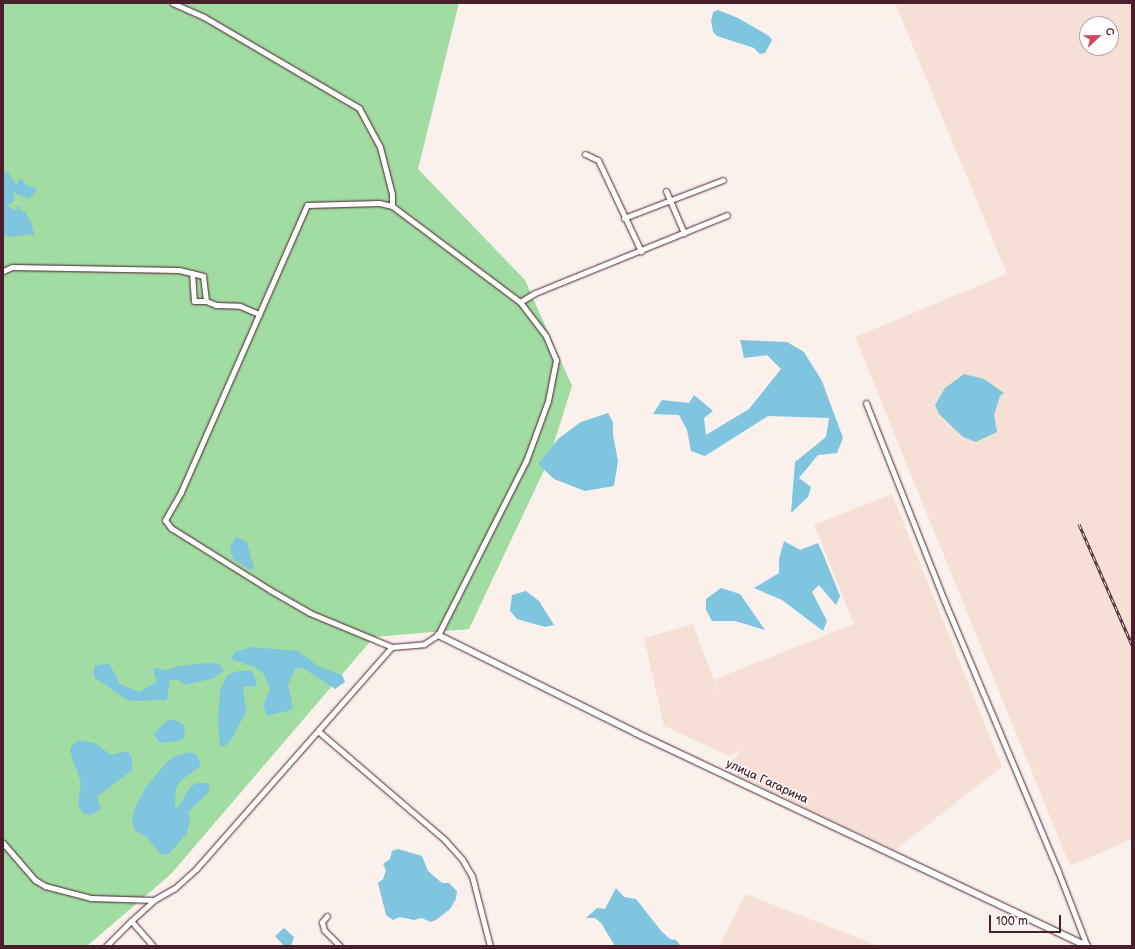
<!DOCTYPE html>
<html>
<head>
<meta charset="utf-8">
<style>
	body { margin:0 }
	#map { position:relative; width:1135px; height:949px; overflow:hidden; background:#fbf1ec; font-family:"Balsamiq Sans",sans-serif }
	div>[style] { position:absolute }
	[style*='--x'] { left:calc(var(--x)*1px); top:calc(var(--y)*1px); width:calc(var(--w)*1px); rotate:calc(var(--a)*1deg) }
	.built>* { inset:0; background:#f6e0d5 }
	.green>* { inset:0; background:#a1dca2 }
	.water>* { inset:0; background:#7fc5e0 }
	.roads { filter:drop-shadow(0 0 1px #4a1f2b) drop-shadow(0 0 1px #4a1f2b) }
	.minor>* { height:5px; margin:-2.5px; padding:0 2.5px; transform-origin:2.5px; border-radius:2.5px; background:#fff }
	.tertiary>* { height:6px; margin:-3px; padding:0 3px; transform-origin:3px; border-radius:3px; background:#fff }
	.rail>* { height:3px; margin-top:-1.5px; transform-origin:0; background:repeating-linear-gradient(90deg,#fff 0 4.5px,#4a1f2b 0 9px); box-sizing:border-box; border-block:1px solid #4a1f2b }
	span { translate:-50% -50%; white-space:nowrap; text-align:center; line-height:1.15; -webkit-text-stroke:3px #fff; paint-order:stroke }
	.street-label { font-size:12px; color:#4a1f2b }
	.frame { position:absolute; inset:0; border:4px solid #4a1f2b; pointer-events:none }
	.north { position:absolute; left:1079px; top:16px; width:40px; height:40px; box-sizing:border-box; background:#fff; border:1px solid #b7a5aa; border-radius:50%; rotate:68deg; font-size:11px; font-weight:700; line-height:16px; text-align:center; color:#4a1f2b }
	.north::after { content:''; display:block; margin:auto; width:14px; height:18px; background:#d1495b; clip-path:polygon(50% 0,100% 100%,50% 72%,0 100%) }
	.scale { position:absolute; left:989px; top:915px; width:72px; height:18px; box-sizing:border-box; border:2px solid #4a1f2b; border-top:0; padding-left:5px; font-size:12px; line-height:14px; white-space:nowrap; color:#4a1f2b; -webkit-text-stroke:3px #fff; paint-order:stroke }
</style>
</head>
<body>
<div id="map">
	<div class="built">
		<i style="clip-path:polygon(evenodd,895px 3px,1132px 3px,1132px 839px,1070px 866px,855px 337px,1007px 274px,895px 3px,1087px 24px,1111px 24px,1111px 48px,1087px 48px,1087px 24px)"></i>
		<i style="clip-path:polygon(892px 494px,1002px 767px,895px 850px,738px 776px,732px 760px,737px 757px,739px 750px,728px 756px,664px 726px,644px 638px,693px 624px,720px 696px,715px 679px,854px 624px,814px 525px)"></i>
		<i style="clip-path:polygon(746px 894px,879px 946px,719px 946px)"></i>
	</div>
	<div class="green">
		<i style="clip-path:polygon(3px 3px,459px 3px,418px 169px,525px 280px,572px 386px,548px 462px,469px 629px,374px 637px,171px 874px,87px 946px,3px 946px)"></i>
	</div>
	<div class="water">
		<i style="clip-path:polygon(718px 10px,738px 18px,769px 36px,772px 40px,765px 53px,760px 54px,754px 48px,717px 36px,713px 32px,711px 21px,713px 12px)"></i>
		<i style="clip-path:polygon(7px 171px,16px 185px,21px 178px,27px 186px,36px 188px,36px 192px,28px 199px,13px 192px,15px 200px,7px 206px,17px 211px,17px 206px,21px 207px,19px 209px,25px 212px,31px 222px,35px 238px,29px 234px,12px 237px,3px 235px,3px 173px)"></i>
		<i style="clip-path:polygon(740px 340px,787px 342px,804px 352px,822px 381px,843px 438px,837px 453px,818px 455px,799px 478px,811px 487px,808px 497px,791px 513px,795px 462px,826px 437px,829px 418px,768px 416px,705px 456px,691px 451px,687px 430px,679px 415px,653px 414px,662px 400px,689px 403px,694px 395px,713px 411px,704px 418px,706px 435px,749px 409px,781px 369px,767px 355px,744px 358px)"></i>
		<i style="clip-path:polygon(964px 374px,984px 379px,1004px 393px,1000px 396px,994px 415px,997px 432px,976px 442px,963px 437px,939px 414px,935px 405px,945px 388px)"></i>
		<i style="clip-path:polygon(608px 413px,613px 422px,613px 435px,618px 461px,614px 486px,585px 491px,554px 479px,538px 464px,559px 438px,581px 422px)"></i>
		<i style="clip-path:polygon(236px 537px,247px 542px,254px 568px,250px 570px,233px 559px,230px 547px)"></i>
		<i style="clip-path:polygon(784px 541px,800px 550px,818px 543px,823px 554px,840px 596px,836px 605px,819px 585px,812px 592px,827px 621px,823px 631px,782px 600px,754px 588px,779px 573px,779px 559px)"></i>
		<i style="clip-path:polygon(721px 588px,740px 594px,765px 630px,735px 621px,712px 621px,706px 610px,706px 599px)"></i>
		<i style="clip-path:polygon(526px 591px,539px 601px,554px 625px,545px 627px,517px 619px,510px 611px,512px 595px)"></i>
		<i style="clip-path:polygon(251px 647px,298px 651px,318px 666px,342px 675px,345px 682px,335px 689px,303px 668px,295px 669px,288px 685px,293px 707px,291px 710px,267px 716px,263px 705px,270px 690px,264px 674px,254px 667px,231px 659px,235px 652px)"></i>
		<i style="clip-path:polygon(109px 663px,120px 684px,139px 692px,157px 682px,153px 670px,155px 668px,167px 670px,179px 666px,207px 663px,219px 664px,224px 671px,214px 678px,185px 685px,178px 680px,170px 680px,167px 700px,133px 701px,125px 699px,94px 677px,94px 666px)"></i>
		<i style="clip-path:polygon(238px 671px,252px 671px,257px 682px,255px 686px,243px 687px,246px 712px,230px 742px,223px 747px,220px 745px,218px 724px,220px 691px,227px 675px)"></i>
		<i style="clip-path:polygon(173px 719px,184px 725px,185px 737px,178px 741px,160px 743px,154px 734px,165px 722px)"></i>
		<i style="clip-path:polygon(78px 740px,95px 743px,111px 755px,128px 751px,132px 758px,132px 770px,97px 797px,101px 809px,91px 815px,83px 813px,78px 805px,81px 783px,70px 751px,72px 745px)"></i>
		<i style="clip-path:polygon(189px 752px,197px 755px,201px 766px,180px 781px,176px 788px,175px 806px,178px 808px,190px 787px,197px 783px,209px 783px,209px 792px,188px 812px,190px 821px,187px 833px,170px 853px,162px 855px,146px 837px,135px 831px,132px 819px,134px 810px,145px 788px,166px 763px,173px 757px)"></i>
		<i style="clip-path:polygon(398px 849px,422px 856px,428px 871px,442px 883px,449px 883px,457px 891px,456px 899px,450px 909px,436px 920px,430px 922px,422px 918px,414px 920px,400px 917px,393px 920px,386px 915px,378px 883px,383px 879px,386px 870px,383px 864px,390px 859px,392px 851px)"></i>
		<i style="clip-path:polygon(616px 888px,624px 897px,636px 899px,662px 932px,670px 939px,676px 940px,681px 946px,615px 946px,601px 923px,595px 918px,586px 918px,597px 908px,605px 909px)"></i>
		<i style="clip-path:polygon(284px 928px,294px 937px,291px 946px,284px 946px,275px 936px)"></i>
	</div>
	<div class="roads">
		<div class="minor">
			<i style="--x:585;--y:154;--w:14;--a:25"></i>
			<i style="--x:598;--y:160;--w:101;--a:64.7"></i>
			<i style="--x:666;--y:191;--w:46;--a:66.8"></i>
			<i style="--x:624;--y:218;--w:106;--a:-21"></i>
			<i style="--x:3;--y:271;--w:10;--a:-24"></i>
			<i style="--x:12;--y:267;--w:167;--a:1"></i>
			<i style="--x:179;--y:270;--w:25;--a:14"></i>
			<i style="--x:203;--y:276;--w:25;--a:83"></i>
			<i style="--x:206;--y:301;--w:11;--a:22"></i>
			<i style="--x:216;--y:305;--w:24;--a:2"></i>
			<i style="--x:240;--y:306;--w:21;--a:23"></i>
			<i style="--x:192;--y:273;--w:28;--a:86"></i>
			<i style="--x:194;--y:301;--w:12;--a:0"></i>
			<i style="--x:520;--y:302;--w:17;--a:-31"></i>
			<i style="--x:535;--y:293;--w:207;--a:-22.1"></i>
			<i style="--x:866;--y:403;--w:212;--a:68.4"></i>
			<i style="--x:944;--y:600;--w:294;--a:67.2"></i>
			<i style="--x:1058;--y:871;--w:80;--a:68.9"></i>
			<i style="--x:392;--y:647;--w:89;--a:-157.5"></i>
			<i style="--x:310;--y:613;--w:46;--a:-150.1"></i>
			<i style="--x:270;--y:590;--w:117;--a:-147.9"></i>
			<i style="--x:171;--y:528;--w:10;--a:-127"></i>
			<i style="--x:165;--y:520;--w:32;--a:-60"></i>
			<i style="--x:181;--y:492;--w:313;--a:-66.3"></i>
			<i style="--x:307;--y:205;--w:72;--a:-1.6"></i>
			<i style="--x:379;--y:203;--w:13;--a:13"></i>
			<i style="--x:318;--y:731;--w:166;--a:40.6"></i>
			<i style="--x:444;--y:839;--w:27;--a:48"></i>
			<i style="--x:462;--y:859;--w:20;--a:60"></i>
			<i style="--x:472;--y:876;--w:72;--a:75.6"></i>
			<i style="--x:3;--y:843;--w:49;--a:49.1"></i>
			<i style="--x:35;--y:880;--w:12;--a:31"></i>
			<i style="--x:45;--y:886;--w:48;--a:14.6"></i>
			<i style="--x:91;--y:898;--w:63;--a:1.8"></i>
			<i style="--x:327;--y:916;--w:8;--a:130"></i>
			<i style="--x:322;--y:922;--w:8;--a:76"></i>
			<i style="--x:324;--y:930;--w:23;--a:45"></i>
			<i style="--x:106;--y:946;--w:35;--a:-45"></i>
			<i style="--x:153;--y:946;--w:33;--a:-131"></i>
			<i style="--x:131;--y:921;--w:31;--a:-42"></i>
			<i style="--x:154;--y:900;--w:24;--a:-30"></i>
			<i style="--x:175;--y:888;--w:28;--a:-42"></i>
			<i style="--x:196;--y:869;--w:296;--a:-48.6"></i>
			<i style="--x:392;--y:647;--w:32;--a:-5"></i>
			<i style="--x:424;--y:644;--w:17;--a:-33"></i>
			<i style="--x:438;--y:635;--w:195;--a:-63.2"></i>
			<i style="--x:526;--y:461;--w:64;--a:-69.9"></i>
			<i style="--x:548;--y:401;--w:42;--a:-79"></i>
			<i style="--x:556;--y:360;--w:26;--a:-113"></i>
			<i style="--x:546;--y:336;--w:43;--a:-127.4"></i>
			<i style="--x:520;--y:302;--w:160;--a:-143.1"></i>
			<i style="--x:392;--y:206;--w:12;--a:-90"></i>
			<i style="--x:392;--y:194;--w:49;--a:-104.3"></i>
			<i style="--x:380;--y:147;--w:44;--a:-118.3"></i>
			<i style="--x:359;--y:108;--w:180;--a:-149.6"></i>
			<i style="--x:204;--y:17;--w:34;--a:-156"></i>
		</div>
		<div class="tertiary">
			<i style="--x:438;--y:635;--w:221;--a:26.3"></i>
			<i style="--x:636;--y:733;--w:499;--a:25.3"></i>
		</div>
	</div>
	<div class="rail">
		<i style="--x:1079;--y:524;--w:132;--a:66.3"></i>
	</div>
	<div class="street-label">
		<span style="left:767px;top:782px;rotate:25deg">улица Гагарина</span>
	</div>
	<div class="frame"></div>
	<div class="north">С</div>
	<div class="scale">100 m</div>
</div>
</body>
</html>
